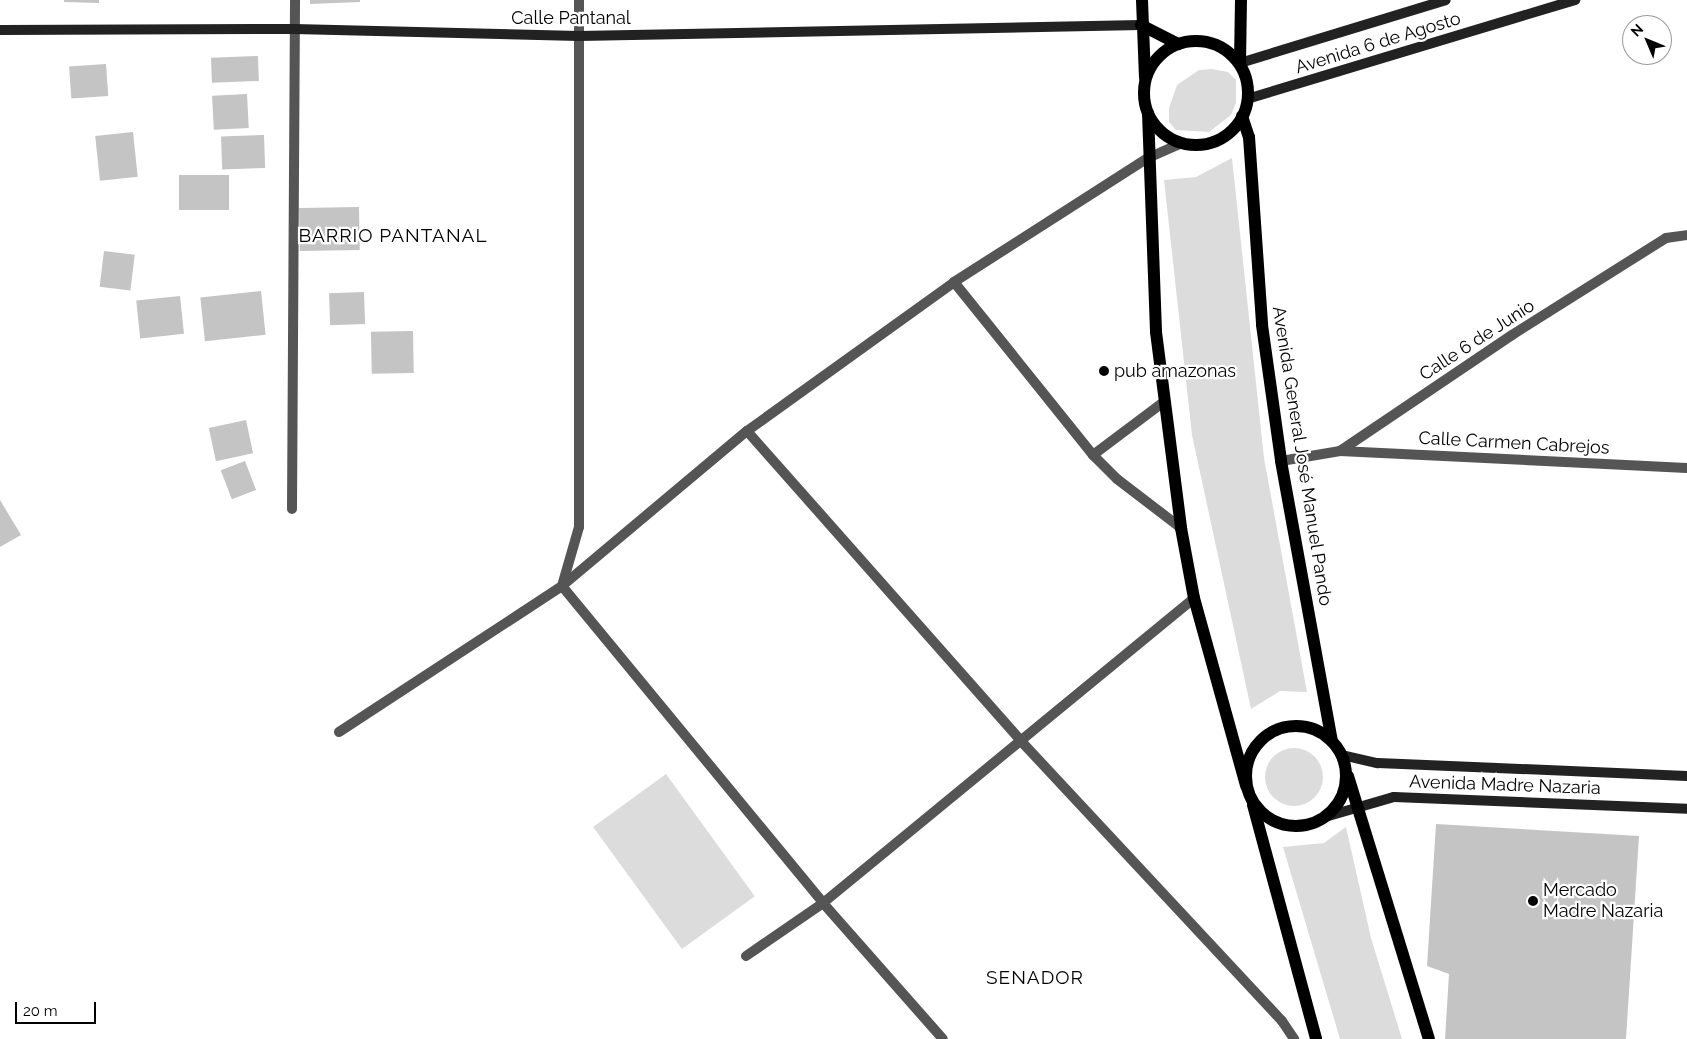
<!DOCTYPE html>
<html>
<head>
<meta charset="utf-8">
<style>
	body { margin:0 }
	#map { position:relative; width:1687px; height:1039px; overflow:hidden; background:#fff; font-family:Raleway,sans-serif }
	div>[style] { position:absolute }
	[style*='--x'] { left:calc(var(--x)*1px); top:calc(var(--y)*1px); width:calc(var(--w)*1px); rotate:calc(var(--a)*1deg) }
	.green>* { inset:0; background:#dcdcdc; transform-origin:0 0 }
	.round { border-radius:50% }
	.building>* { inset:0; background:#c4c4c4; transform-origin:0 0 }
	.street>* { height:10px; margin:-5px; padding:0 5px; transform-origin:5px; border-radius:5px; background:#555 }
	.secondary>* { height:10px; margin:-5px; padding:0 5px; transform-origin:5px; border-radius:5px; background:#222 }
	.primary>* { height:12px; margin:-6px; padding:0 6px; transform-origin:6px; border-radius:6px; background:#000 }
	.primary>.ring { margin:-6px; padding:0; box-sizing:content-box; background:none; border:12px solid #000; border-radius:50% }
	.dots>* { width:14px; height:14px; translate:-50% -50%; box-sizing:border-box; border:2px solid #fff; border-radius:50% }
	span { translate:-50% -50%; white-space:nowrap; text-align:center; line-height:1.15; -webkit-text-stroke:4.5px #fff; paint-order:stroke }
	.street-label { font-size:18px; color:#000 }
	.poi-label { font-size:18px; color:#000 }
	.left { translate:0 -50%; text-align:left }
	.neighbourhood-label { font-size:19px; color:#000; letter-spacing:1px }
	.north { position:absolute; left:1622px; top:15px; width:50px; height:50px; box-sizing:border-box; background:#fff; border:1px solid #999; border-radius:50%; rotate:315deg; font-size:14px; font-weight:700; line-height:20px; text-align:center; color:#000 }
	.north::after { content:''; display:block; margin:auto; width:18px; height:22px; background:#000; clip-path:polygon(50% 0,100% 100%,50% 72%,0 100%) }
	.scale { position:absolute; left:15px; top:1002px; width:81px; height:22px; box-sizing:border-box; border:2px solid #000; border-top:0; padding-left:6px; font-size:15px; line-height:18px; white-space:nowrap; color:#000; -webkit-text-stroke:4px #fff; paint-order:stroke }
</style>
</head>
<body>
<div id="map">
	<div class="green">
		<i style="clip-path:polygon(1212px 69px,1228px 72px,1236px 80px,1236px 103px,1231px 115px,1209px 132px,1176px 130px,1169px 122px,1169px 108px,1177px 85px,1199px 70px)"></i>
		<i style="clip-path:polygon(1232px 158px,1264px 458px,1307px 692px,1280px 691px,1251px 709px,1192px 435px,1164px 180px,1196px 177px)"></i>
		<i class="round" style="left:1265px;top:748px;width:58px;height:58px"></i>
		<i style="left:666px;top:774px;width:151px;height:90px;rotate:54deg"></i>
		<i style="clip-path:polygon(1346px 827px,1371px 938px,1402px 1039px,1340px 1039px,1283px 847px,1324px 843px)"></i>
	</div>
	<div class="building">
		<i style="clip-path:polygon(64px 0,99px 0,99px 3px,64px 2px)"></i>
		<i style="clip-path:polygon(310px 0,360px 0,360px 2px,310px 4px)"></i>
		<i style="left:258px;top:56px;width:25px;height:47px;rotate:88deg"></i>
		<i style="left:106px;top:64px;width:32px;height:37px;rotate:86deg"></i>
		<i style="left:247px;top:94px;width:34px;height:35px;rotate:87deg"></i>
		<i style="left:133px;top:132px;width:45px;height:38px;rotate:84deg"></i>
		<i style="left:264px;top:135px;width:33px;height:43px;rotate:88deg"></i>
		<i style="left:179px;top:175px;width:50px;height:35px"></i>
		<i style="left:359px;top:207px;width:43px;height:60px;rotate:89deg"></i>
		<i style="left:104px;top:251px;width:31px;height:36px;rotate:7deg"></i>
		<i style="left:261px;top:291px;width:44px;height:61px;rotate:84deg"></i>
		<i style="left:364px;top:292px;width:32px;height:35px;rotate:88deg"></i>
		<i style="left:180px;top:296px;width:38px;height:44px;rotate:84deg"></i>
		<i style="left:413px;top:331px;width:42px;height:42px;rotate:89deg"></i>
		<i style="left:246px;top:420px;width:34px;height:38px;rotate:78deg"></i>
		<i style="left:245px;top:461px;width:31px;height:26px;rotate:69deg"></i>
		<i style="clip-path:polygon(0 500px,21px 535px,0 547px)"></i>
		<i style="clip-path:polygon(1436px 824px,1639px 836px,1626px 1039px,1445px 1039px,1449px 974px,1427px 966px)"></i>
	</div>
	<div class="street">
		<i style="--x:579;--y:0;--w:527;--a:90"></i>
		<i style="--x:579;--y:527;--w:61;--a:106.1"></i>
		<i style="--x:562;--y:586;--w:411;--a:50.5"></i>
		<i style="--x:823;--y:903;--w:181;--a:48.6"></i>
		<i style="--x:954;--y:282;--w:222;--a:51.2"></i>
		<i style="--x:1093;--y:455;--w:34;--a:45"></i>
		<i style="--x:1117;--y:479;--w:81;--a:37.4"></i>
		<i style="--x:747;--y:431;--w:412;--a:48.5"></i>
		<i style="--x:1020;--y:740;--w:384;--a:47"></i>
		<i style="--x:1282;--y:1021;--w:22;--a:56"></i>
		<i style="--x:1340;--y:451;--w:347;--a:2.8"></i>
		<i style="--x:1093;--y:455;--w:90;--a:-36.9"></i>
		<i style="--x:1281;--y:461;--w:60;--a:-9.6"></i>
		<i style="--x:1340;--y:451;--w:207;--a:-34"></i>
		<i style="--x:1512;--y:335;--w:182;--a:-32.2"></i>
		<i style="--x:1666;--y:238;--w:21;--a:-8"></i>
		<i style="--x:292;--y:509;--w:509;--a:-89.66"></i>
		<i style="--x:339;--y:732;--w:267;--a:-33.2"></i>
		<i style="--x:562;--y:586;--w:241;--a:-40"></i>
		<i style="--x:747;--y:431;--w:255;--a:-35.7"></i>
		<i style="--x:954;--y:282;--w:230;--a:-32.6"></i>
		<i style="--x:1148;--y:158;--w:36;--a:-24"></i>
		<i style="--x:746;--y:956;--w:93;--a:-34.5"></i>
		<i style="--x:823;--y:903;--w:480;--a:-39.4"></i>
	</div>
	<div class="secondary">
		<i style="--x:0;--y:30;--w:294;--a:-0.2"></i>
		<i style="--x:294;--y:29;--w:285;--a:1.4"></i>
		<i style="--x:579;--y:36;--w:562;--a:-1.12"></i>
		<i style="--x:1240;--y:63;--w:215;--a:-17"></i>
		<i style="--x:1247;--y:99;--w:343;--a:-16.8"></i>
		<i style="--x:1342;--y:755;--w:37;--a:13"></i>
		<i style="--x:1378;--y:763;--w:309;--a:2.4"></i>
		<i style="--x:1325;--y:817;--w:72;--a:-16.2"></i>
		<i style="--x:1394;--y:797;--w:293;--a:2.3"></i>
	</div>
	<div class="primary">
		<i style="--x:1142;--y:0;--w:77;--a:87.8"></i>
		<i style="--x:1141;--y:25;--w:42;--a:27.2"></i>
		<i class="ring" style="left:1144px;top:41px;width:92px;height:92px"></i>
		<i style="--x:1240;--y:63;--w:63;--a:-89.1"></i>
		<i style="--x:1148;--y:113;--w:219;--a:87.9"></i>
		<i style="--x:1156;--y:332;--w:198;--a:82.7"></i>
		<i style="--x:1181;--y:528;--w:71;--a:79.5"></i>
		<i style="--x:1194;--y:598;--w:195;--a:74.5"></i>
		<i style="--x:1242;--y:116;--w:22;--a:72"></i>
		<i style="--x:1249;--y:137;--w:188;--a:86"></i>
		<i style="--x:1262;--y:325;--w:137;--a:82"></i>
		<i style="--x:1281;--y:461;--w:285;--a:79.7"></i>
		<i class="ring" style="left:1246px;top:726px;width:88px;height:88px"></i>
		<i style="--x:1348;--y:776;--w:275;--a:72.9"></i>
		<i style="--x:1253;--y:805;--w:242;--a:74.9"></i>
	</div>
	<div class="dots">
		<i style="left:1104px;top:371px;background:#000"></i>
		<i style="left:1533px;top:901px;background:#000"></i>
	</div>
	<div class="street-label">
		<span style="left:571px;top:18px">Calle Pantanal</span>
		<span style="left:1378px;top:43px;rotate:-17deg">Avenida 6 de Agosto</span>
		<span style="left:1477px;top:340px;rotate:-33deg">Calle 6 de Junio</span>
		<span style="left:1514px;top:443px;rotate:3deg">Calle Carmen Cabrejos</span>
		<span style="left:1302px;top:456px;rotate:81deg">Avenida General José Manuel Pando</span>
		<span style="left:1505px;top:785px;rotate:2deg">Avenida Madre Nazaria</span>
	</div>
	<div class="poi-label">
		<span class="left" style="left:1114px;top:371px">pub amazonas</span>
		<span class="left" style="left:1543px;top:901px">Mercado<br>Madre Nazaria</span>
	</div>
	<div class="neighbourhood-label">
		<span style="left:393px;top:236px">BARRIO PANTANAL</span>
		<span style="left:1035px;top:978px">SENADOR</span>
	</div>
	<div class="north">N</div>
	<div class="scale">20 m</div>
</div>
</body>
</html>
